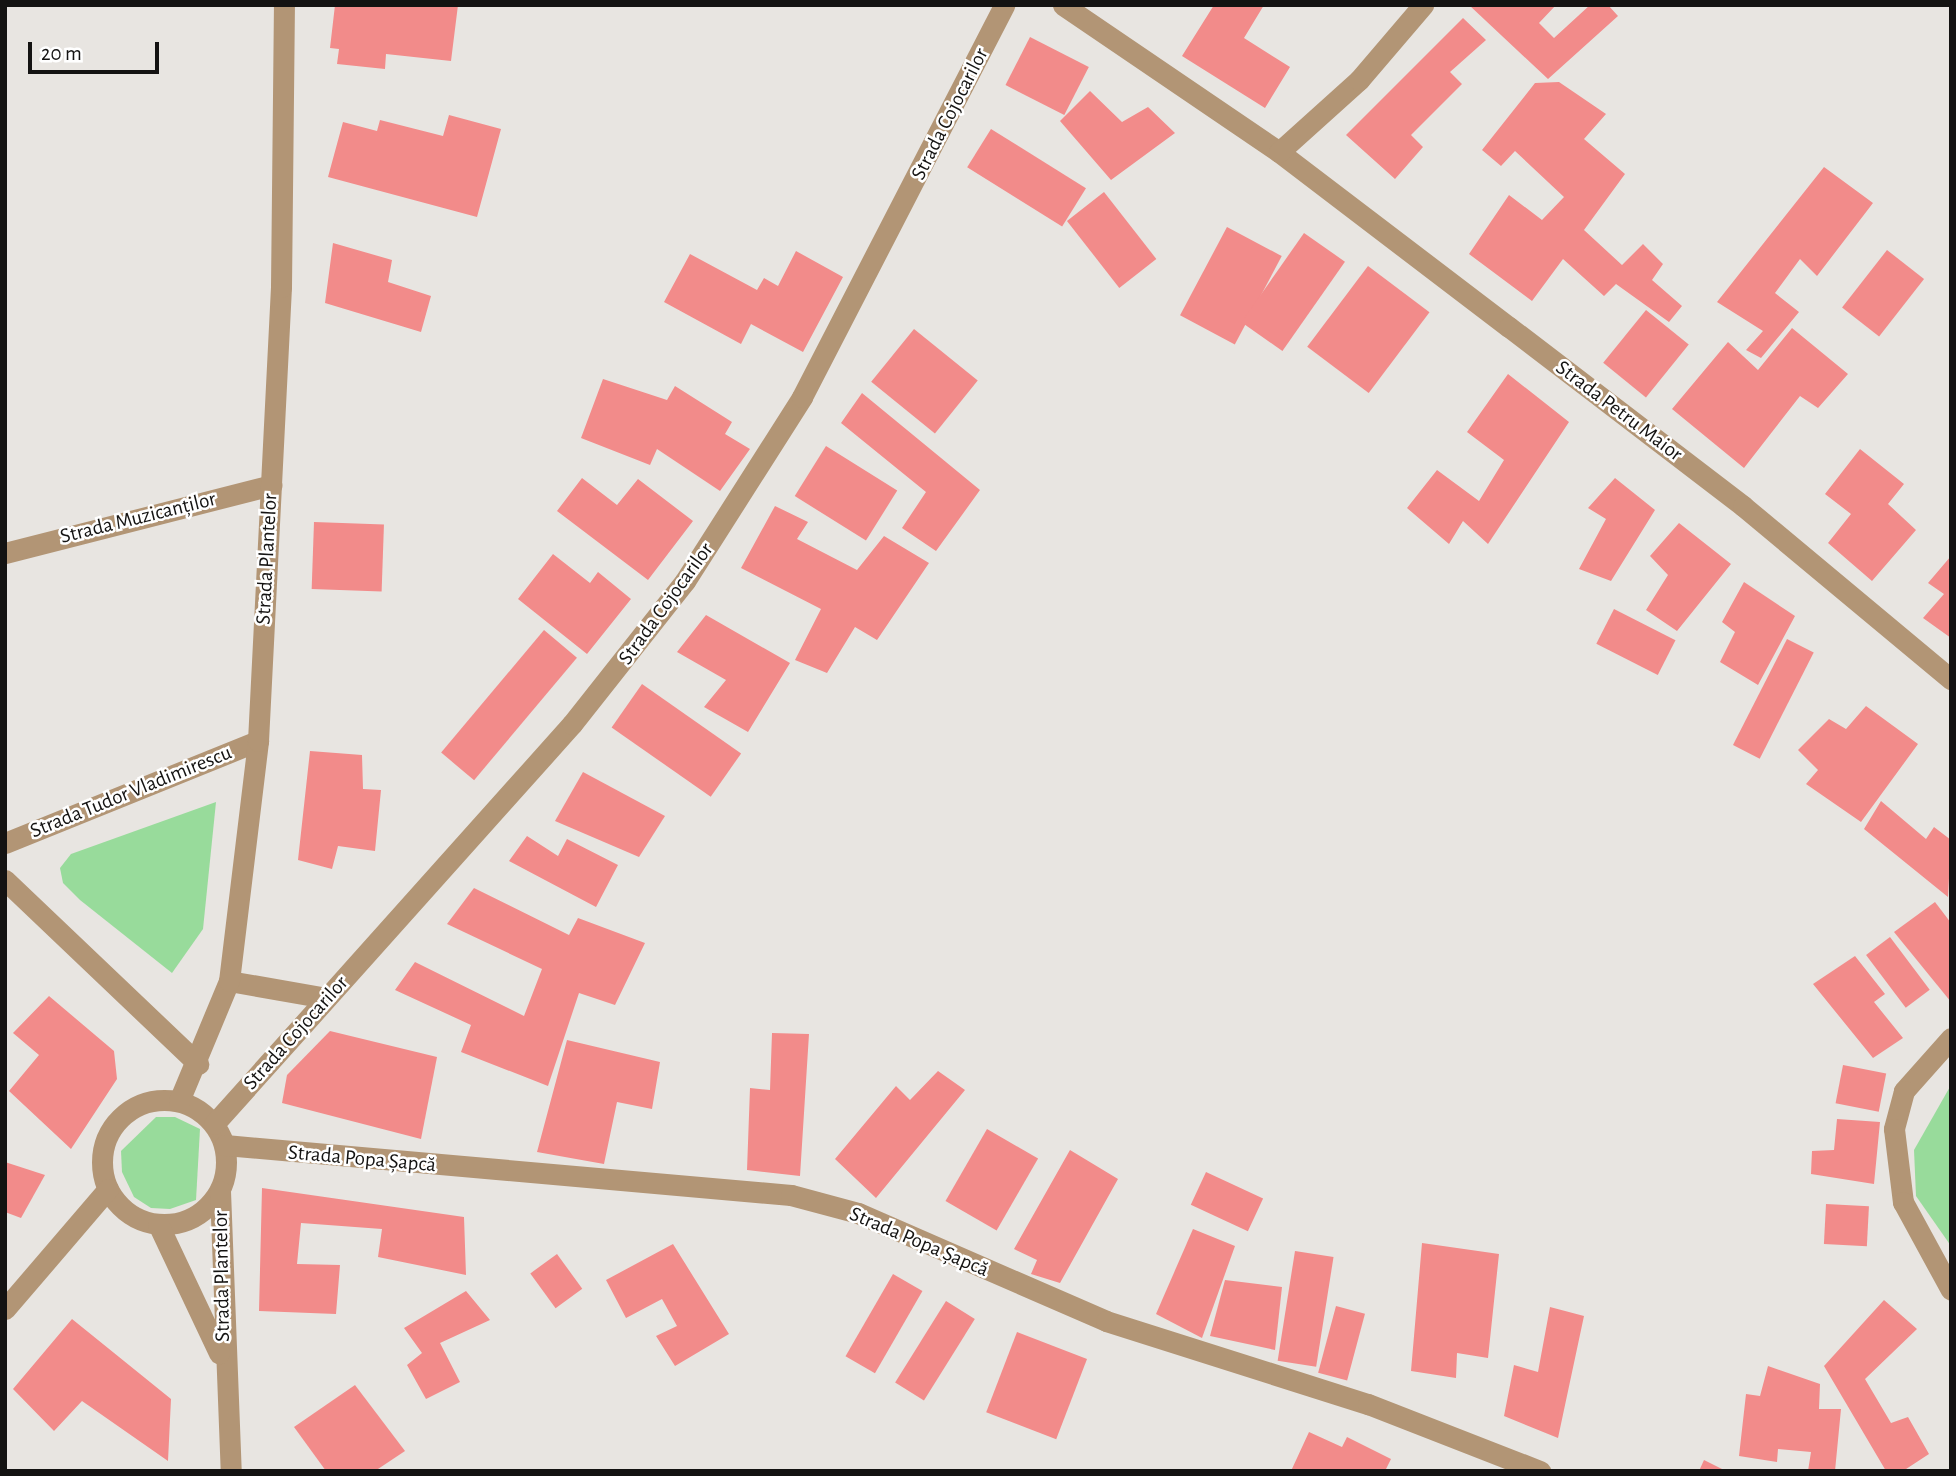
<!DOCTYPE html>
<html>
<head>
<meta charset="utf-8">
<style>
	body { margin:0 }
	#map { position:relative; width:1956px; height:1476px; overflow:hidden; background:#e8e5e1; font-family:"Alegreya Sans",sans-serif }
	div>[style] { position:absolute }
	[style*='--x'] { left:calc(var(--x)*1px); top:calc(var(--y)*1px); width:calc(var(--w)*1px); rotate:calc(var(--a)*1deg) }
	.green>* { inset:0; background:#98db9b }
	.building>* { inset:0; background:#f28b8a; transform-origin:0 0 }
	.minor>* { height:21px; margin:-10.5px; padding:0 10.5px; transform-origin:10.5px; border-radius:10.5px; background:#b29575 }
	.minor>.ring { margin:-10.5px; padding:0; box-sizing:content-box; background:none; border:21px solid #b29575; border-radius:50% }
	span { translate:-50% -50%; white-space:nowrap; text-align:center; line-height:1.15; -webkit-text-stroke:5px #fff; paint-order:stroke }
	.street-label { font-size:21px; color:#141312 }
	.frame { position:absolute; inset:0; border:7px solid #141312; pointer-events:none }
	.scale { position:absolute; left:28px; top:42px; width:131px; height:32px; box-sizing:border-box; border:4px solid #141312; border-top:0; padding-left:9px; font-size:21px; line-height:24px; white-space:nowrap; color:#141312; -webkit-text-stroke:5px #fff; paint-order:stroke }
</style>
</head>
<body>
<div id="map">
	<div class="green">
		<i style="clip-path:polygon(216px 802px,203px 929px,172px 973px,80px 900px,63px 883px,60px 868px,71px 854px)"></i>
		<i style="clip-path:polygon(1951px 1085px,1951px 1246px,1916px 1196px,1914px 1150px)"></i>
		<i style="clip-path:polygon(156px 1117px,175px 1117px,200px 1129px,196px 1200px,170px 1209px,151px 1208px,134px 1197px,122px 1172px,121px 1151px)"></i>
	</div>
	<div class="building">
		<i style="clip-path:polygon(335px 5px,458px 5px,451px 61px,386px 54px,385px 69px,337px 64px,339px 49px,330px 48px)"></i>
		<i style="clip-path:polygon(1214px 5px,1264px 5px,1244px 38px,1290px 67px,1265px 108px,1182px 56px)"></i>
		<i style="clip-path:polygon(1469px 5px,1556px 5px,1539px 23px,1554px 38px,1590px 5px,1608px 5px,1618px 16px,1548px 79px)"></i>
		<i style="clip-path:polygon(1463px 18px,1486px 40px,1450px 72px,1462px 84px,1411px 135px,1423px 147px,1395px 179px,1346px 135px)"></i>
		<i style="left:1030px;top:37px;width:66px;height:54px;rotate:27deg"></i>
		<i style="clip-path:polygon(1559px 82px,1606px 114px,1584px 139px,1625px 174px,1584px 230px,1622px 265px,1643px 244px,1663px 264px,1652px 280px,1682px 306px,1669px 322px,1616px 284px,1604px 296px,1563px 259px,1532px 301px,1469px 254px,1509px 195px,1542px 220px,1564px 197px,1515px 151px,1501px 166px,1482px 150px,1535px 83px)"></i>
		<i style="clip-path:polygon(1090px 91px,1122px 122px,1148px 107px,1175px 133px,1111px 180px,1060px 121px)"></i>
		<i style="clip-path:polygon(449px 115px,501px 129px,477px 217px,328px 177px,343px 122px,377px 131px,380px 120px,443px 136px)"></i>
		<i style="left:991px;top:129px;width:112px;height:45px;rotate:32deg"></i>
		<i style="clip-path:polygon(1824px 167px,1873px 203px,1817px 276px,1800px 259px,1775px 293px,1799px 312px,1761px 358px,1746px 350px,1763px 331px,1717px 302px)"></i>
		<i style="left:1104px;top:192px;width:85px;height:47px;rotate:52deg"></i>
		<i style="left:1227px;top:227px;width:62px;height:100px;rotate:28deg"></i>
		<i style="left:1304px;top:233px;width:50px;height:109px;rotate:35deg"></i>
		<i style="clip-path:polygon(333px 243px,392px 260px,388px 282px,431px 296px,421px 332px,325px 303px)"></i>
		<i style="left:1887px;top:250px;width:47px;height:73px;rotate:38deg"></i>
		<i style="clip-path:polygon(796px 251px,843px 277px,803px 352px,751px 324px,741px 344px,664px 302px,690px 254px,757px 290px,764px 278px,778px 286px)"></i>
		<i style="left:1368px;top:266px;width:77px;height:101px;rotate:37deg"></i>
		<i style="left:1646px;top:310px;width:55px;height:68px;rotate:39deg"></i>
		<i style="clip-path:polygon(1792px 328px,1848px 374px,1818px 408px,1800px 396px,1744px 468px,1672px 409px,1728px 342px,1758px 370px)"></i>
		<i style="left:914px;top:329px;width:82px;height:68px;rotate:39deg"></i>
		<i style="clip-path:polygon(1508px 374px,1569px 422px,1488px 544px,1463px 521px,1449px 544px,1407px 508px,1437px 470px,1479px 501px,1504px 460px,1467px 432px)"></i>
		<i style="clip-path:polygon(603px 379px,667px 400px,675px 386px,732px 422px,725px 434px,750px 449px,720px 491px,657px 449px,650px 465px,581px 438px)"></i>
		<i style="clip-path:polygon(862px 393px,980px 490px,936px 551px,902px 528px,926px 492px,841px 423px)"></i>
		<i style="left:826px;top:446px;width:84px;height:59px;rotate:32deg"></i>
		<i style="clip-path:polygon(1860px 449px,1904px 484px,1888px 504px,1916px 530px,1872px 581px,1828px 543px,1851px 514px,1825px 494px)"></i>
		<i style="clip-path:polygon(582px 478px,617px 505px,638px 479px,693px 521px,648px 580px,557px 511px)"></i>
		<i style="clip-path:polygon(1615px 478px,1655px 510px,1611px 581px,1579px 569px,1606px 519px,1588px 508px)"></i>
		<i style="clip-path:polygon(775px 506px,808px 522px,797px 539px,857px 570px,884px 536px,929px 563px,877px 640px,855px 627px,827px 673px,795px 660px,821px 609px,741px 568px)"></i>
		<i style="left:314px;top:522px;width:70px;height:67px;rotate:2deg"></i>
		<i style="clip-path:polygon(1679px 523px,1731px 564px,1677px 631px,1646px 610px,1668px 575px,1650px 556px)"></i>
		<i style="clip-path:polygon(553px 554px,590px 583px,598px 572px,631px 599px,587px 654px,518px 599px)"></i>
		<i style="clip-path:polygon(1951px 556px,1951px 638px,1923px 618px,1944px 594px,1928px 583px)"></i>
		<i style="clip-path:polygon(1744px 582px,1795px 616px,1758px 685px,1720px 662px,1735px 632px,1722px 622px)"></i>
		<i style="left:1614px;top:609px;width:69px;height:39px;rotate:27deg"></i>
		<i style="clip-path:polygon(706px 615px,790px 663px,748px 732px,704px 707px,726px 680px,677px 652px)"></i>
		<i style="left:544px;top:630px;width:43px;height:160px;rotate:40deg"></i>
		<i style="left:1787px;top:639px;width:30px;height:119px;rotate:27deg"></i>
		<i style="left:642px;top:684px;width:121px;height:53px;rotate:35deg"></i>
		<i style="clip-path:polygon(1866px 706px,1918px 744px,1861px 822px,1806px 784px,1818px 770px,1798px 750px,1829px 719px,1846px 729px)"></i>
		<i style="clip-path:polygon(310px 751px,362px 755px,363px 789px,381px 790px,375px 851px,338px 846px,332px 869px,298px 860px)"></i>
		<i style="clip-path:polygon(583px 772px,665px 816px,639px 857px,555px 821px)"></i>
		<i style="clip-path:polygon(1881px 801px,1926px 839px,1934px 827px,1951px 840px,1948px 897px,1864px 829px)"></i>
		<i style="clip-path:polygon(527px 836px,558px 856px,567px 839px,618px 865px,596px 907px,509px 861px)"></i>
		<i style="clip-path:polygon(474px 888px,569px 935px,578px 918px,645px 943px,615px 1005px,579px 993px,548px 1086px,461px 1052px,471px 1025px,395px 990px,415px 962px,524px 1016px,542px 969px,447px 924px)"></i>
		<i style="clip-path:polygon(1935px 902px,1951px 923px,1951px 1002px,1894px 932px)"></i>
		<i style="left:1890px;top:937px;width:66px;height:30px;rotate:53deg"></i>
		<i style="clip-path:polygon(1855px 956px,1885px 994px,1874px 1002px,1903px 1038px,1873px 1058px,1813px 984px)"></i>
		<i style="clip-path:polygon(49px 996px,114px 1051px,117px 1079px,71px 1149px,9px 1091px,39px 1055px,13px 1033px)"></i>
		<i style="clip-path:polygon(330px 1031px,437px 1057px,421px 1139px,282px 1103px,287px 1075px)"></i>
		<i style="clip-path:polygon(772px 1033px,809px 1034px,800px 1176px,747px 1170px,750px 1088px,770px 1090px)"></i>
		<i style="clip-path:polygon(567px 1040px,660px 1062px,652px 1109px,617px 1102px,604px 1164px,537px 1152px)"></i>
		<i style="left:1843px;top:1065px;width:44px;height:39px;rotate:11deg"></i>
		<i style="clip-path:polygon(938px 1071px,965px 1090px,876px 1198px,835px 1159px,896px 1086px,910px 1100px)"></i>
		<i style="clip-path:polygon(1837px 1119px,1880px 1122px,1874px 1184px,1811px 1174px,1812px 1151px,1834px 1150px)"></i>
		<i style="left:987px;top:1129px;width:59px;height:83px;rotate:30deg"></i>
		<i style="clip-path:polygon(1070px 1150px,1118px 1179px,1060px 1283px,1031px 1274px,1037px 1260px,1014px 1249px)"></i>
		<i style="clip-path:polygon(5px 1162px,45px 1175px,21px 1218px,5px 1212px)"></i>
		<i style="left:1206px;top:1172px;width:63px;height:36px;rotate:25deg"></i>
		<i style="clip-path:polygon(262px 1188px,464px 1217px,466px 1275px,378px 1257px,382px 1229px,301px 1223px,297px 1264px,340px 1265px,336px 1314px,259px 1311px)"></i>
		<i style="left:1826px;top:1204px;width:43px;height:40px;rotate:3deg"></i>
		<i style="clip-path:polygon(1193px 1229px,1235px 1246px,1202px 1338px,1156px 1314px)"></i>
		<i style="clip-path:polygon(1422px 1243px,1499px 1254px,1488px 1358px,1457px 1353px,1456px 1378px,1411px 1371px)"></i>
		<i style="clip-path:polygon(673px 1244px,729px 1334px,675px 1366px,656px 1336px,677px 1326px,662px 1299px,626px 1318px,606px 1280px)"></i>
		<i style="left:1295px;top:1251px;width:39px;height:111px;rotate:9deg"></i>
		<i style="left:557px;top:1254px;width:43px;height:33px;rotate:54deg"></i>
		<i style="left:893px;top:1274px;width:34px;height:95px;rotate:30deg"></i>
		<i style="clip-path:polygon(1225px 1280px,1282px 1287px,1275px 1350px,1210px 1336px)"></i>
		<i style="clip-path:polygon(466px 1291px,490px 1320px,440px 1343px,460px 1382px,426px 1399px,407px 1365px,422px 1353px,404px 1328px)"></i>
		<i style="clip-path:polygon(1884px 1300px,1917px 1329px,1865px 1379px,1891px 1423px,1908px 1417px,1929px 1454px,1903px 1471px,1886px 1471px,1824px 1366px)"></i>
		<i style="left:946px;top:1301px;width:34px;height:96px;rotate:32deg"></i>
		<i style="left:1336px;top:1306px;width:30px;height:69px;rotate:15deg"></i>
		<i style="clip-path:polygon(1550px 1307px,1584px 1316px,1558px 1438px,1504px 1416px,1514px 1365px,1538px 1372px)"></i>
		<i style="clip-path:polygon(72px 1319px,171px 1399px,168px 1461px,82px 1401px,54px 1431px,13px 1389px)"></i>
		<i style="left:1017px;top:1332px;width:75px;height:86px;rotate:21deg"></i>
		<i style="clip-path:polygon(1768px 1366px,1820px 1384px,1819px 1409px,1841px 1409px,1835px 1471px,1808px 1471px,1811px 1452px,1778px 1449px,1777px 1462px,1739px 1456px,1746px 1394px,1760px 1396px)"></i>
		<i style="clip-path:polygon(355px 1385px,405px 1451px,375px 1471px,326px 1471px,294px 1427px)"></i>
		<i style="clip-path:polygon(1309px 1432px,1342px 1447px,1347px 1437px,1391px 1459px,1385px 1471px,1291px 1471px)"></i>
		<i style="clip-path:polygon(1704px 1460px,1726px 1471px,1699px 1471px)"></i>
	</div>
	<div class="minor">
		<i style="--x:1063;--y:5;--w:261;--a:34.2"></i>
		<i style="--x:1279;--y:152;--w:289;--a:37.3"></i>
		<i style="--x:1509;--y:327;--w:295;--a:37.4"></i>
		<i style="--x:1743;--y:506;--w:271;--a:39.8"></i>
		<i style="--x:1279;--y:152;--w:108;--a:-42"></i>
		<i style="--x:1359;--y:80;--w:99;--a:-49.5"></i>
		<i style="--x:5;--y:553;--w:275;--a:-14.3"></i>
		<i style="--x:5;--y:843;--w:273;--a:-22"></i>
		<i style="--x:5;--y:880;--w:267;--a:43.6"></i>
		<i style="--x:229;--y:981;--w:98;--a:9.9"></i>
		<i style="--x:1951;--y:1038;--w:71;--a:131.6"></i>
		<i style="--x:1904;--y:1091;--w:39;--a:105"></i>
		<i style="--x:1894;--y:1129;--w:74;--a:83"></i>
		<i style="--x:1903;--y:1202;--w:100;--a:61.4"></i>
		<i class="ring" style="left:102px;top:1100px;width:103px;height:103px"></i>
		<i style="--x:179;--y:1101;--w:130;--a:-67.4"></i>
		<i style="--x:229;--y:981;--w:242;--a:-83.1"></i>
		<i style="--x:258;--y:741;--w:455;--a:-87.1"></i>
		<i style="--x:281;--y:287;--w:282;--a:-89.4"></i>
		<i style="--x:214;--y:1124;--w:537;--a:-48.17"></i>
		<i style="--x:572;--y:724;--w:182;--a:-51.7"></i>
		<i style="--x:685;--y:581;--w:218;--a:-57.5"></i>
		<i style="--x:802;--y:397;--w:441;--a:-62.7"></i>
		<i style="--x:225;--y:1145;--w:568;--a:5.05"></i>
		<i style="--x:791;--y:1195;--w:69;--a:15"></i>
		<i style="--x:858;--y:1213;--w:270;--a:23.5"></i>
		<i style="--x:1106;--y:1321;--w:275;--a:17.6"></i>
		<i style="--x:1368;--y:1404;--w:185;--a:21.3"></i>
		<i style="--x:220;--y:1191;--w:280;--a:87.8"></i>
		<i style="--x:158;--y:1224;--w:143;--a:64.7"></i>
		<i style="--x:5;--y:1309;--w:158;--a:-49.4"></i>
	</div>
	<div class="street-label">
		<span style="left:950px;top:114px;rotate:-63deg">Strada Cojocarilor</span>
		<span style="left:1619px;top:411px;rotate:37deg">Strada Petru Maior</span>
		<span style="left:138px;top:518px;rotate:-14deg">Strada Muzicanților</span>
		<span style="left:267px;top:559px;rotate:-87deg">Strada Plantelor</span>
		<span style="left:666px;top:604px;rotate:-54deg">Strada Cojocarilor</span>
		<span style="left:131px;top:792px;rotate:-22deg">Strada Tudor Vladimirescu</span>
		<span style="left:296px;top:1033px;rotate:-48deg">Strada Cojocarilor</span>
		<span style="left:362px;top:1159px;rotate:5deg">Strada Popa Șapcă</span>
		<span style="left:919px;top:1242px;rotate:23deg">Strada Popa Șapcă</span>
		<span style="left:222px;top:1276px;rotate:-91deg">Strada Plantelor</span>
	</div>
	<div class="frame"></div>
	<div class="scale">20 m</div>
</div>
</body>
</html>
